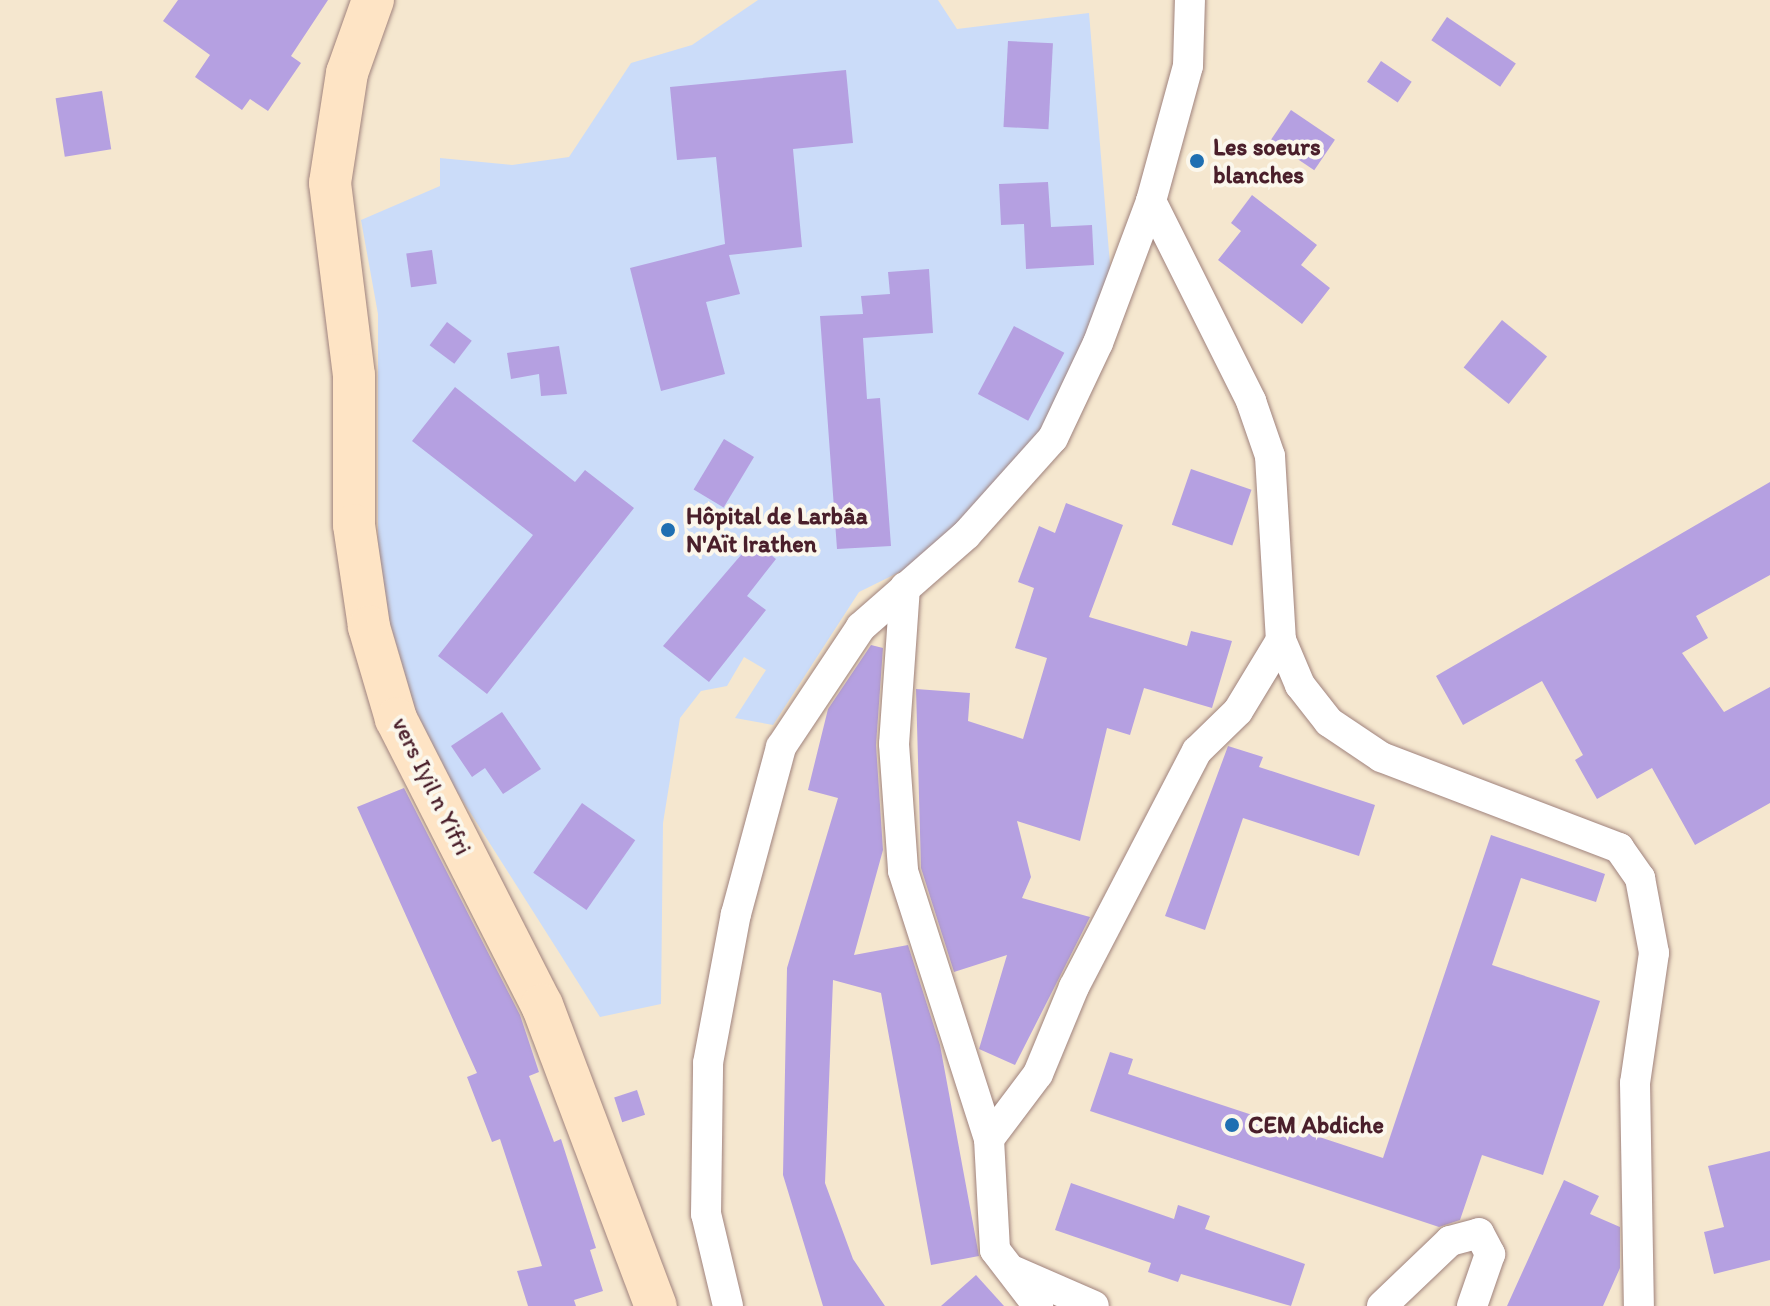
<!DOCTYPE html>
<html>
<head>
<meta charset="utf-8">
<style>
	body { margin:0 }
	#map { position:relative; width:1770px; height:1306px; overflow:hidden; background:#f5e7cf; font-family:Itim,sans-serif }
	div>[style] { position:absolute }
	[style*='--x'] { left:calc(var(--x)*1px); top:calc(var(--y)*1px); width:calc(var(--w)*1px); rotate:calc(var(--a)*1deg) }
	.built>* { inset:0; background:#cbdcf9 }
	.building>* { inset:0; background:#b5a0e1; transform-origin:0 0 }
	.roads { filter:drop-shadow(0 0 2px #a0837d) drop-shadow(0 0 2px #a0837d) }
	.street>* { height:30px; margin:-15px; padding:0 15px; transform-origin:15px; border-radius:15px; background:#fff }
	.secondary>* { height:42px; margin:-21px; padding:0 21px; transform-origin:21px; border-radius:21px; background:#fee4c5 }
	.dots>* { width:22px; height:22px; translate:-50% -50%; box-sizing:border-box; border:4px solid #fbf7ec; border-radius:50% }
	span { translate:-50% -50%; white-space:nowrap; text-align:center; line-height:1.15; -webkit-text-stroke:8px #fbf7ec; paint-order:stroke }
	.poi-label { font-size:24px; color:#4a1f2b; font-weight:700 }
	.left { translate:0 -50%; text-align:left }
	.street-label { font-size:24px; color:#4a1f2b }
</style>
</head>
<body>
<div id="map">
	<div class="built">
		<i style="clip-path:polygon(758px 0,938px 0,957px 29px,1089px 13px,1111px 276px,1057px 408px,993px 500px,924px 560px,859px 592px,773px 725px,735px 718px,766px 670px,744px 657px,727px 686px,701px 691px,680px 718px,663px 823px,661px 1004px,600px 1017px,428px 746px,391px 649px,378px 585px,378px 314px,361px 220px,440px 186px,440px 158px,512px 165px,569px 157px,631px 63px,692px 45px)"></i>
	</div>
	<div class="building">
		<i style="clip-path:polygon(178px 0,328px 0,291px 56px,301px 63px,268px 111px,250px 99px,242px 110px,195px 77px,210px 55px,163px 21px)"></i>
		<i style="left:1447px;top:17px;width:83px;height:28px;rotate:34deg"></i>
		<i style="left:1008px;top:41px;width:45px;height:86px;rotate:3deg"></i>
		<i style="left:1381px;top:61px;width:37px;height:25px;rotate:34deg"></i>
		<i style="clip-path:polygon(846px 70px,853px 143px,793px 149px,802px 247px,729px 255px,740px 294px,706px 302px,725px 374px,661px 391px,630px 268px,725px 244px,716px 157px,677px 160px,670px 87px)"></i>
		<i style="left:102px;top:91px;width:59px;height:47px;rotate:81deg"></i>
		<i style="left:1291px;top:110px;width:53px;height:37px;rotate:34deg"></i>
		<i style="clip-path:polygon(1048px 182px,1051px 227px,1092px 225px,1094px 265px,1026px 269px,1024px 224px,1001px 225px,999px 184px)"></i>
		<i style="clip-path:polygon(1252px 195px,1317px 245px,1301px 265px,1330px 288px,1302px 324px,1218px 260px,1241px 231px,1231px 223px)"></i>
		<i style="left:432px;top:250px;width:34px;height:26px;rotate:82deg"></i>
		<i style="clip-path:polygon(929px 269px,933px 333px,863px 338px,867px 399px,880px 398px,891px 546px,837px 549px,820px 316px,863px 314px,861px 296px,890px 294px,888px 272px)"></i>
		<i style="left:1502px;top:320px;width:58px;height:61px;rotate:39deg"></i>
		<i style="left:447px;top:322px;width:31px;height:29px;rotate:37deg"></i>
		<i style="left:1014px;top:326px;width:57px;height:77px;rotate:28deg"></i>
		<i style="clip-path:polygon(559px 346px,567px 394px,541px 396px,539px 374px,511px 379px,507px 353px)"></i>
		<i style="clip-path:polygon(455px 387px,575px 482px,585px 470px,634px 508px,487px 694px,438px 656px,533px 535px,412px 441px)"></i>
		<i style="left:724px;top:439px;width:35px;height:59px;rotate:31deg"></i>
		<i style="left:1191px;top:469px;width:64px;height:59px;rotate:19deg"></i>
		<i style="clip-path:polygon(1770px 482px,1770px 575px,1696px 616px,1708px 638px,1682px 653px,1724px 712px,1770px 687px,1770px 803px,1695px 845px,1652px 768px,1597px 799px,1575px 760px,1583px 755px,1542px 681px,1463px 725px,1436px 676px)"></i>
		<i style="clip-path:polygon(1066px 503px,1123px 525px,1089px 617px,1187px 646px,1191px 631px,1232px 641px,1212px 708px,1144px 688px,1130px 735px,1107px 728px,1080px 841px,1017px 821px,1031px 877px,1022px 898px,1090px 917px,1015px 1065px,979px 1049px,1007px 955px,954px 972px,921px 868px,916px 689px,970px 693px,968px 721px,1023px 739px,1047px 658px,1015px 648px,1034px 588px,1018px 582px,1039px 526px,1055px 533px)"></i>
		<i style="clip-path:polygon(753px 541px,776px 559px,747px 596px,766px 610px,709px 682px,663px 646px)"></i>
		<i style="clip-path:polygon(871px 645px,883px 648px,876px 745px,883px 850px,854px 955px,908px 945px,940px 1045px,979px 1256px,931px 1265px,881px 993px,833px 980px,825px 1183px,853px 1259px,885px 1306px,823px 1306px,783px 1175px,787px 968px,838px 798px,808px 790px,828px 709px)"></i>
		<i style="clip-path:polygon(502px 712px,541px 769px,503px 794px,485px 768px,472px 777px,451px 746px)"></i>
		<i style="clip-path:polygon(1228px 746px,1263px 757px,1259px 767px,1375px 805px,1359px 856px,1243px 818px,1205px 930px,1165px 916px)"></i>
		<i style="clip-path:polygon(404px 788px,520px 1015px,539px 1072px,529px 1076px,554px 1142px,561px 1139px,596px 1248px,590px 1250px,603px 1291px,574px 1300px,576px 1306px,528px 1306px,517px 1271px,542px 1266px,500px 1139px,492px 1142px,467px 1077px,477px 1073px,357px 807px)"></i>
		<i style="left:582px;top:803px;width:65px;height:85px;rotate:35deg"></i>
		<i style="clip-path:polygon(1491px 835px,1605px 874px,1596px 902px,1521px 878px,1492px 965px,1600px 1001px,1543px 1175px,1482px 1155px,1460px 1220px,1439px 1227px,1090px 1111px,1110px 1052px,1133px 1059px,1128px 1074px,1383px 1158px)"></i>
		<i style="left:637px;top:1090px;width:26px;height:24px;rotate:72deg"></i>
		<i style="clip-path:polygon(1770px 1151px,1770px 1260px,1714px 1274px,1704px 1232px,1724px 1227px,1708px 1166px)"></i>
		<i style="clip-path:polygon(1564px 1180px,1599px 1196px,1590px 1214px,1620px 1227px,1620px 1268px,1603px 1306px,1507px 1306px)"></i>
		<i style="clip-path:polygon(1071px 1183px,1174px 1219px,1178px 1205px,1210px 1216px,1205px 1229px,1305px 1264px,1291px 1306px,1181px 1274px,1178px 1282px,1148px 1272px,1151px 1263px,1055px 1230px)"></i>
		<i style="clip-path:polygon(976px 1275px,1004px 1306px,941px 1306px)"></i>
	</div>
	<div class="roads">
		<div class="street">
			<i style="--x:1151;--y:201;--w:224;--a:63.4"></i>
			<i style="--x:1251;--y:401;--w:58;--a:70.9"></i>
			<i style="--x:1270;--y:456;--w:184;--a:86.6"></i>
			<i style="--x:1281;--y:640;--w:49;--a:67.1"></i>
			<i style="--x:1300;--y:685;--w:47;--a:51.9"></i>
			<i style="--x:1329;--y:722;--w:63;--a:33.9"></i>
			<i style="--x:1381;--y:757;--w:255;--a:20.9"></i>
			<i style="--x:1619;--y:848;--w:37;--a:55"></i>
			<i style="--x:1640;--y:878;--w:76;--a:79.4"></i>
			<i style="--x:1654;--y:953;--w:131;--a:98.3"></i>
			<i style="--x:1635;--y:1083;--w:223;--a:89"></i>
			<i style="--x:905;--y:587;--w:157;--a:94"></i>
			<i style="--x:894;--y:744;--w:127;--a:85.9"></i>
			<i style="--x:903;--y:871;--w:281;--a:72.2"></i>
			<i style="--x:989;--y:1139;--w:111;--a:86.9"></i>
			<i style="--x:995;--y:1250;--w:71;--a:52.5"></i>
			<i style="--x:989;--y:1139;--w:81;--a:-53"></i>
			<i style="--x:1038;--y:1074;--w:94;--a:-67.5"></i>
			<i style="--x:1074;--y:987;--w:266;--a:-62.5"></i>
			<i style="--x:1197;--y:751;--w:57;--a:-44.3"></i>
			<i style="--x:1238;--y:711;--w:83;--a:-58.8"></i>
			<i style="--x:1014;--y:1271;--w:87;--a:23.6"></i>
			<i style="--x:728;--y:1306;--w:95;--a:-103.4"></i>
			<i style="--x:706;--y:1214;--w:151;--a:-89.2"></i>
			<i style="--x:708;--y:1063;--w:152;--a:-79.4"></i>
			<i style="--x:736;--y:914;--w:173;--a:-74.9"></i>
			<i style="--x:781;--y:747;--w:144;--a:-56.3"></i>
			<i style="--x:861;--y:627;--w:140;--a:-41.2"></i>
			<i style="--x:966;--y:535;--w:130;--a:-48.1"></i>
			<i style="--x:1053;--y:438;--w:105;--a:-64.7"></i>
			<i style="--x:1098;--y:343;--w:152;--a:-69.5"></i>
			<i style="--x:1151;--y:201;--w:140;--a:-74.7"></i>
			<i style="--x:1188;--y:66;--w:66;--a:-88.3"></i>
			<i style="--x:1382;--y:1306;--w:94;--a:-43.7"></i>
			<i style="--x:1450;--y:1241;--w:30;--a:-15"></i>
			<i style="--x:1479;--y:1233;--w:24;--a:62"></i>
			<i style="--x:1490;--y:1254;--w:55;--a:109.1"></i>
		</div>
		<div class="secondary">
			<i style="--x:373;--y:0;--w:77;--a:109.6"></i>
			<i style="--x:347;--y:73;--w:111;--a:98.8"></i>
			<i style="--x:330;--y:183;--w:193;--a:82.9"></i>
			<i style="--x:354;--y:375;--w:150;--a:90"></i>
			<i style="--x:354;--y:525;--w:103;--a:81.6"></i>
			<i style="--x:369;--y:627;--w:96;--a:73.6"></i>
			<i style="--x:396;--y:719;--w:321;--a:63"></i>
			<i style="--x:542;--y:1005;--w:322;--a:69.3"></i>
		</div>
	</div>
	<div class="dots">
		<i style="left:1197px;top:161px;background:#1f6fb2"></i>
		<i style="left:668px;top:530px;background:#1f6fb2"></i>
		<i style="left:1232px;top:1125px;background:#1f6fb2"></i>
	</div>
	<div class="poi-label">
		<span class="left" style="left:1213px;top:161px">Les soeurs<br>blanches</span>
		<span class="left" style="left:686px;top:530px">Hôpital de Larbâa<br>N'Aït Irathen</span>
		<span class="left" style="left:1248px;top:1125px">CEM Abdiche</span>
	</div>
	<div class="street-label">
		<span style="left:432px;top:786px;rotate:64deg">vers Iγil n Yifri</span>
	</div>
</div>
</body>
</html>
